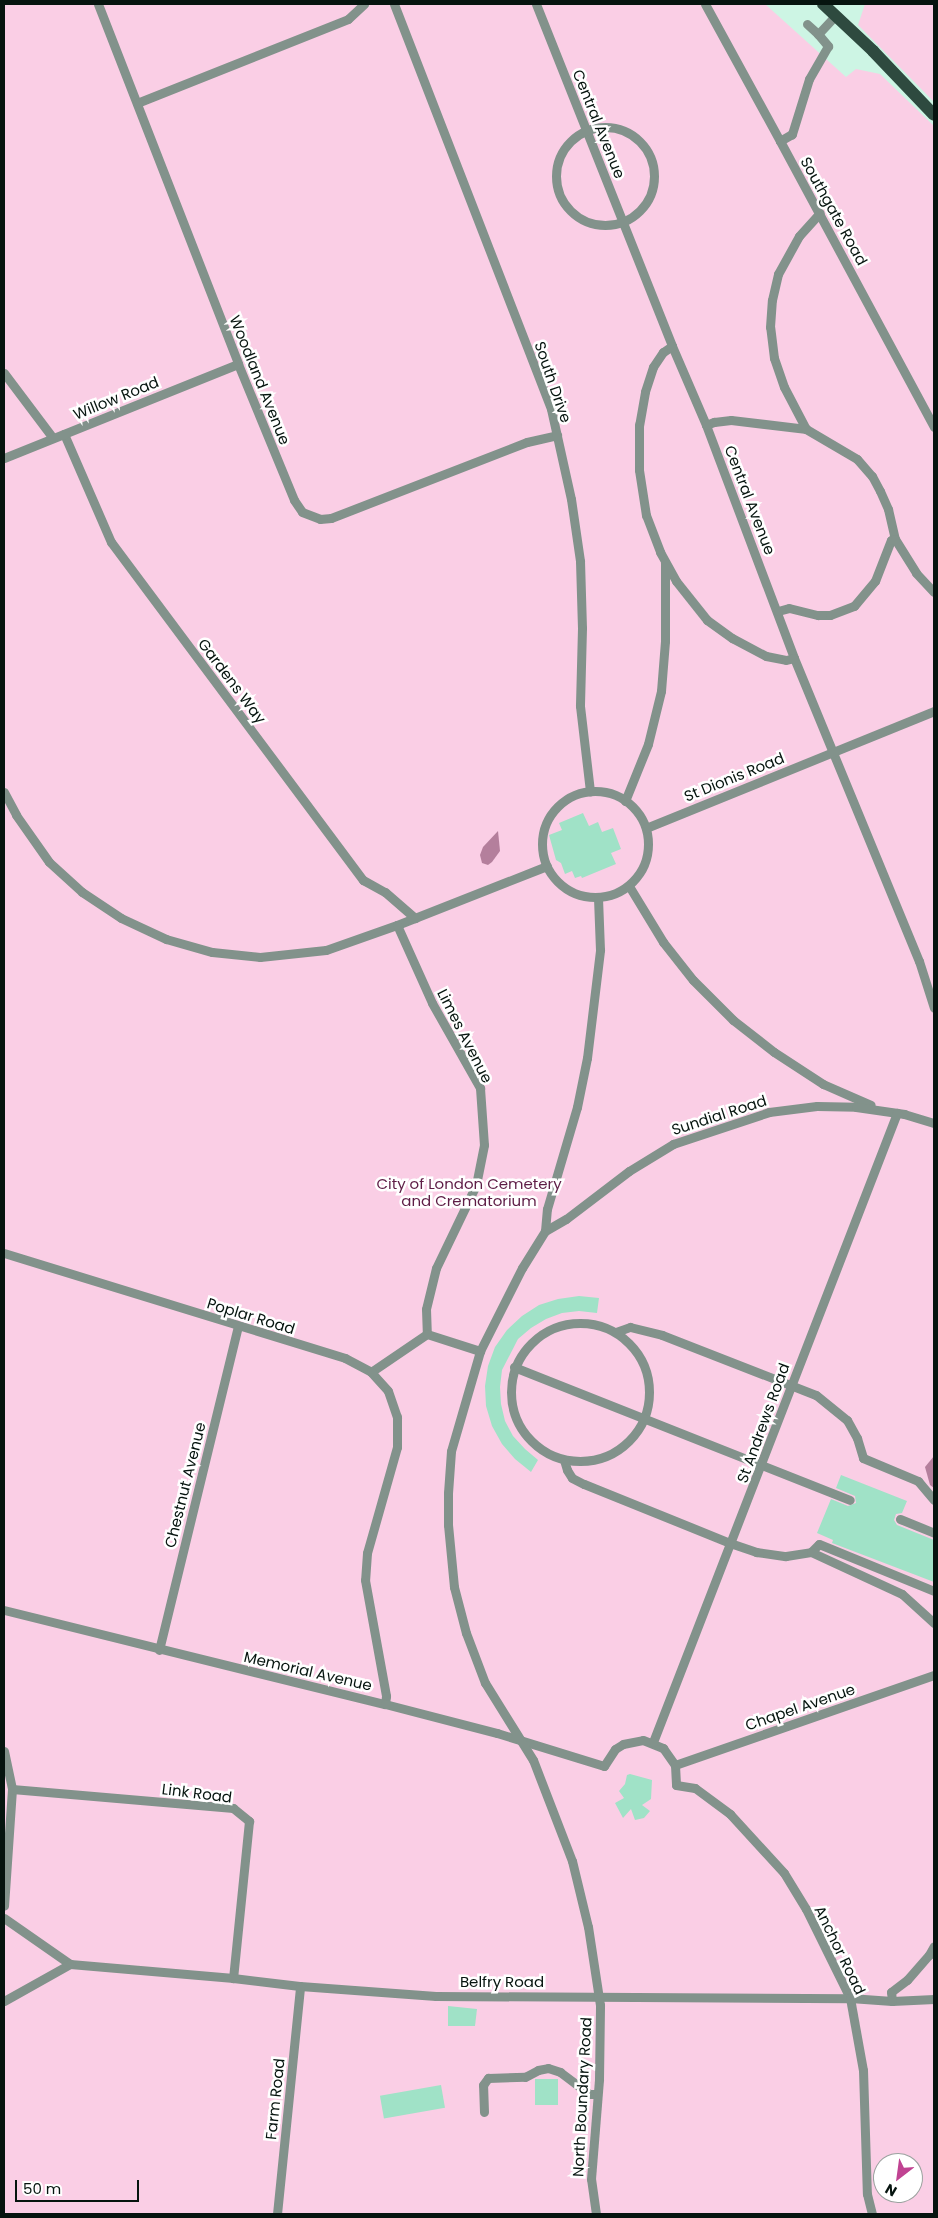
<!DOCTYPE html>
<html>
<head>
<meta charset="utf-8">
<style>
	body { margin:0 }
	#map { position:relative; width:938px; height:2218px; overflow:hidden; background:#cdf5e4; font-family:Poppins,sans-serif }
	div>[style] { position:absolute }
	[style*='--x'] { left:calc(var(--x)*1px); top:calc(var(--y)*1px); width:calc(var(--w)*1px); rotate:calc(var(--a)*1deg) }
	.green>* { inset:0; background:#facee5 }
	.water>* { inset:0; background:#b47f9c }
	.building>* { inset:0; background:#a0e2c7; transform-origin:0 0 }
	.lane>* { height:9px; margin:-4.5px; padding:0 4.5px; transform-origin:4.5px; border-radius:4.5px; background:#82928b }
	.lane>.ring { margin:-4.5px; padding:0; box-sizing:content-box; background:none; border:9px solid #82928b; border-radius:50% }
	.primary>* { height:12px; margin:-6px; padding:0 6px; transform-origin:6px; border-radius:6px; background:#2e4a3f }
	span { translate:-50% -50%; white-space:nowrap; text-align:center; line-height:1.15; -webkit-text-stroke:5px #fff; paint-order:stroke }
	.street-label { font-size:15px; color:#06140f }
	.park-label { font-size:15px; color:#5e1d46 }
	.frame { position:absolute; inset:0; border:5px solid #06140f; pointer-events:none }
	.north { position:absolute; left:873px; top:2153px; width:50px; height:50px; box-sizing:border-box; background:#fff; border:1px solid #9ba19f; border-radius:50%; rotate:210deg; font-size:14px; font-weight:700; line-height:20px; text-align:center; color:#06140f }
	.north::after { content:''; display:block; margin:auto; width:18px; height:22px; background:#c04392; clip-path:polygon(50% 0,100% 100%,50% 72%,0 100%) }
	.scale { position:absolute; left:15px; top:2180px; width:124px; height:22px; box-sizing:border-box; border:2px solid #06140f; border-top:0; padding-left:6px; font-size:15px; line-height:18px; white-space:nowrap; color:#06140f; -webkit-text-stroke:4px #fff; paint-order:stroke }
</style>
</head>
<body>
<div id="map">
	<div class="green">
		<i style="clip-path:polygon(evenodd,4px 4px,765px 4px,846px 77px,856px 69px,880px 74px,934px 126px,934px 2214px,4px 2214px,4px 4px,883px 2163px,913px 2163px,913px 2193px,883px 2193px,883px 2163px)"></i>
		<i style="clip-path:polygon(865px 4px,934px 5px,934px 102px,858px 25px)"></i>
	</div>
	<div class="water">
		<i style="clip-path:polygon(498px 831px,500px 851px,492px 862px,488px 865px,482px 863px,480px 855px,483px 847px)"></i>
		<i style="clip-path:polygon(934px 1456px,934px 1488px,930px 1485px,925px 1467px)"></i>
	</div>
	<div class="building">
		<i style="clip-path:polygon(583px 813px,589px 826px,598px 822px,602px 832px,613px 828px,621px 849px,611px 853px,616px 864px,582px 878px,581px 876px,575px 878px,572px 871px,565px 874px,561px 863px,556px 860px,549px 835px,562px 830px,559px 823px)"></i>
		<i style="clip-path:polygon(579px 1296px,599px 1298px,597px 1313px,579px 1311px,562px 1313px,546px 1319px,531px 1328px,518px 1339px,502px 1370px,500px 1387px,501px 1404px,505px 1421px,513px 1436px,525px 1449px,538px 1460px,531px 1472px,515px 1459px,502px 1444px,492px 1426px,486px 1406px,485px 1386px,488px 1366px,495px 1347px,507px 1330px,522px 1316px,539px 1305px,558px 1299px)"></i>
		<i style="clip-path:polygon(841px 1475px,907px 1501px,902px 1513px,896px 1514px,894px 1520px,897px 1525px,934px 1540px,934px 1582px,832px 1543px,833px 1540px,817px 1533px,831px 1499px,848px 1506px,856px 1503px,855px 1496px,836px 1488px)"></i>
		<i style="clip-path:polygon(630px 1774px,652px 1780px,651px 1799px,642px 1805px,650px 1811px,644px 1818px,635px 1820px,631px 1809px,623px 1818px,615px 1803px,624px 1798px,619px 1791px,625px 1784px,627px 1775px)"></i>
		<i style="clip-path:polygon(448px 2006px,477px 2009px,475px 2026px,448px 2026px)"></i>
		<i style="left:535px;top:2079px;width:23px;height:26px"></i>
		<i style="left:441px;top:2085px;width:23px;height:62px;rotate:80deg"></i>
	</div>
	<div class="lane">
		<i style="--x:98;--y:4;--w:386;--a:68.7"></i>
		<i style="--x:238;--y:364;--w:147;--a:67.6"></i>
		<i style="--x:294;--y:500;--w:14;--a:56"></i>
		<i style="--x:302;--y:512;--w:19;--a:21"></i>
		<i style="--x:320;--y:519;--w:11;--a:-5"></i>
		<i style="--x:331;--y:518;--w:210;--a:-21.2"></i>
		<i style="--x:527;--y:442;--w:31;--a:-13"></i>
		<i style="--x:394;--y:4;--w:434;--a:68.8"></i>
		<i style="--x:551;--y:409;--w:92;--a:77.5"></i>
		<i style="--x:571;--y:499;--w:63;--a:81.7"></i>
		<i style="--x:580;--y:561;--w:67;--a:88.3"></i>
		<i style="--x:582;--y:628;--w:78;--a:91.5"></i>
		<i style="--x:580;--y:706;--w:86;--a:83.3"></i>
		<i style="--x:536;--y:4;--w:368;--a:68.3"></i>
		<i style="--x:672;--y:346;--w:86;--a:66.7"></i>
		<i style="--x:706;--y:425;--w:249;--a:69.3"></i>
		<i style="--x:794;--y:658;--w:328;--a:67.6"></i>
		<i style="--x:919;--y:961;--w:49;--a:72.3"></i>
		<i style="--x:705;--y:4;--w:156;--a:61.3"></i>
		<i style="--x:835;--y:16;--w:25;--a:133"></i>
		<i style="--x:818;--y:34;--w:16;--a:50"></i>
		<i style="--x:828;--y:46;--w:38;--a:120"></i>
		<i style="--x:809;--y:79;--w:58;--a:107.2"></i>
		<i style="--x:792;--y:134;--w:14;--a:150"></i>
		<i style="--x:780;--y:141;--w:325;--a:61.7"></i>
		<i style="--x:807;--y:24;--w:15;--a:42"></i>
		<i style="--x:137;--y:103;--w:227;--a:-21.7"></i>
		<i style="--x:348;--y:19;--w:22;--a:-43"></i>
		<i class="ring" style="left:556px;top:127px;width:89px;height:89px"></i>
		<i style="--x:672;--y:346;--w:11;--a:146"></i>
		<i style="--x:663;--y:352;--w:18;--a:124"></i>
		<i style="--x:653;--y:367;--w:26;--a:108"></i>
		<i style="--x:645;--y:392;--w:34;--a:100"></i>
		<i style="--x:639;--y:425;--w:45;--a:90"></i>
		<i style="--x:639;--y:470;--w:46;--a:81.2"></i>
		<i style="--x:646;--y:515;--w:40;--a:69"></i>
		<i style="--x:660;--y:552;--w:33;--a:61"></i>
		<i style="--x:676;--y:581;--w:50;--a:51.5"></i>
		<i style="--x:707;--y:620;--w:31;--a:36"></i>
		<i style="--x:732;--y:638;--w:38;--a:28"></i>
		<i style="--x:766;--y:656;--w:20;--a:11"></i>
		<i style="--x:786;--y:660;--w:8;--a:-14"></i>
		<i style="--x:4;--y:373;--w:81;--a:53"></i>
		<i style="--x:706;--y:425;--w:9;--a:-21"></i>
		<i style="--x:714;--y:422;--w:17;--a:-7"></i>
		<i style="--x:731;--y:420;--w:76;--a:6.8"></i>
		<i style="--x:806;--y:429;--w:59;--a:30.5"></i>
		<i style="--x:857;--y:459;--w:23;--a:49"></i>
		<i style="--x:872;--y:476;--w:17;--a:62"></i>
		<i style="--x:880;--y:491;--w:20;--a:66"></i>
		<i style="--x:888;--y:509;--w:31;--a:77"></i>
		<i style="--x:895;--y:539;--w:40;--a:58"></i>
		<i style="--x:916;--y:573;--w:26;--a:47"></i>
		<i style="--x:806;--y:429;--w:47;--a:-117.6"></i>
		<i style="--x:784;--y:387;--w:31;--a:-109"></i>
		<i style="--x:774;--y:358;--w:31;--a:-97"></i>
		<i style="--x:770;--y:327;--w:27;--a:-86"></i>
		<i style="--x:772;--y:300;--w:27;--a:-77"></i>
		<i style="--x:778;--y:274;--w:43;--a:-61.1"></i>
		<i style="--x:799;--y:236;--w:31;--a:-48"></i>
		<i style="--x:64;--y:434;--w:118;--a:66.5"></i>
		<i style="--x:111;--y:542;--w:422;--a:53.3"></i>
		<i style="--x:363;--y:880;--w:25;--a:29"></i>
		<i style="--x:385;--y:892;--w:40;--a:41"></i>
		<i style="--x:4;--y:458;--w:252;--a:-21.9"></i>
		<i style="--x:778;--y:611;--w:11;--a:-15"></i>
		<i style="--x:789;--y:608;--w:30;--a:14"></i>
		<i style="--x:818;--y:615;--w:12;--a:0"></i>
		<i style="--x:830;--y:615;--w:26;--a:-21"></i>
		<i style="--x:854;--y:606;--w:33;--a:-50"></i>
		<i style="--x:875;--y:581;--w:44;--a:-68.7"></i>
		<i style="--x:891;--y:540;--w:4;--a:-14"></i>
		<i class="ring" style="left:542px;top:791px;width:97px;height:97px"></i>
		<i style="--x:4;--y:792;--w:26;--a:62"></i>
		<i style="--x:16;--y:815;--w:57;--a:54.9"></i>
		<i style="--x:49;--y:862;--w:45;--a:42.3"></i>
		<i style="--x:82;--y:892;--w:47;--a:33.7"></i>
		<i style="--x:121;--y:918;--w:50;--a:25"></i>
		<i style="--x:166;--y:939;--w:48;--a:15.8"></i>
		<i style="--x:212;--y:952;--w:48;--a:5.9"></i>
		<i style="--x:260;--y:957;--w:66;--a:-6.1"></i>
		<i style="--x:326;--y:950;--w:75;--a:-19.4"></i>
		<i style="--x:397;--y:925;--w:161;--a:-21.5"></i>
		<i style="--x:625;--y:801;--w:61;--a:-68"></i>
		<i style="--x:648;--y:744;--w:55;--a:-76.2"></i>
		<i style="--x:661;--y:691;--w:50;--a:-85.4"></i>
		<i style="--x:665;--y:641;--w:78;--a:-90"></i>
		<i style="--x:646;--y:828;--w:311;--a:-22.1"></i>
		<i style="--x:629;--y:886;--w:66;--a:58.7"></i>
		<i style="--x:663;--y:942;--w:48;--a:51.7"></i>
		<i style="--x:693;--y:980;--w:57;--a:45"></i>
		<i style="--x:733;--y:1020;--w:52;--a:38"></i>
		<i style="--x:774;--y:1052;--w:59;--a:33.1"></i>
		<i style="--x:823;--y:1084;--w:52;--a:23.6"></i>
		<i style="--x:397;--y:925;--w:85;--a:65.8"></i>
		<i style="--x:432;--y:1003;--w:98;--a:60.5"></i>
		<i style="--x:480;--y:1088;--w:57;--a:86"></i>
		<i style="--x:484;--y:1145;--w:41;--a:101.3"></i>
		<i style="--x:476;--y:1185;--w:92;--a:115.7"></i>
		<i style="--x:436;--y:1268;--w:42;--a:103.7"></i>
		<i style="--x:426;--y:1309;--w:25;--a:88"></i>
		<i style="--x:545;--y:1231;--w:24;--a:-30"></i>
		<i style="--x:566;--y:1219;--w:79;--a:-37.3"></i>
		<i style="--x:629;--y:1171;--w:52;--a:-31.5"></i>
		<i style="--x:673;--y:1144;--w:101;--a:-18.4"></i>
		<i style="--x:769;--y:1112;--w:48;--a:-7.1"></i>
		<i style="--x:817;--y:1106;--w:39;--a:1"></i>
		<i style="--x:856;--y:1107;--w:49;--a:8.3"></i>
		<i style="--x:904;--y:1114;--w:31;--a:17"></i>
		<i style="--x:4;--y:1253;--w:357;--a:17.1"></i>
		<i style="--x:345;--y:1358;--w:30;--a:28"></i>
		<i style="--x:371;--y:1372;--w:68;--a:-34.2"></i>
		<i style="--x:427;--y:1334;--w:56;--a:17.8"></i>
		<i class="ring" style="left:511px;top:1323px;width:129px;height:129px"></i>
		<i style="--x:616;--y:1332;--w:15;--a:-20"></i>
		<i style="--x:630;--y:1327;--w:33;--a:14"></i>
		<i style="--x:662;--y:1335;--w:165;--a:21.3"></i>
		<i style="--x:816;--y:1395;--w:40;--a:39"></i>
		<i style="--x:847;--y:1420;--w:21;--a:61"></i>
		<i style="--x:857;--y:1438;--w:21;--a:73"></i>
		<i style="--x:863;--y:1458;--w:60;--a:22.7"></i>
		<i style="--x:918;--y:1481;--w:25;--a:50"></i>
		<i style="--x:514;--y:1367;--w:361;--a:21.6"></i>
		<i style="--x:371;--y:1372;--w:25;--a:48"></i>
		<i style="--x:388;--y:1391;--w:28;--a:71"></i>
		<i style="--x:397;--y:1417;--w:30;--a:90"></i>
		<i style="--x:397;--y:1447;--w:110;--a:105.8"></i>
		<i style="--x:367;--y:1553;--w:27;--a:94"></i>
		<i style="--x:365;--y:1580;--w:118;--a:79.7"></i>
		<i style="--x:386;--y:1696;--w:8;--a:97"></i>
		<i style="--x:564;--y:1460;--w:10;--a:73"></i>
		<i style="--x:567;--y:1470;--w:9;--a:58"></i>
		<i style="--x:572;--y:1478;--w:13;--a:27"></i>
		<i style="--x:584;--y:1484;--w:157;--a:22"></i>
		<i style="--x:730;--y:1543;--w:28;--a:19"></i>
		<i style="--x:756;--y:1552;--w:30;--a:8"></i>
		<i style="--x:786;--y:1556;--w:25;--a:-9"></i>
		<i style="--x:811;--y:1552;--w:11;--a:-45"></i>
		<i style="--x:819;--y:1544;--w:124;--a:22.2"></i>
		<i style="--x:900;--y:1519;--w:37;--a:22"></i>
		<i style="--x:811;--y:1552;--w:100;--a:24.8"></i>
		<i style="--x:902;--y:1594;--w:43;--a:42.2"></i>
		<i style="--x:4;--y:1610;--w:392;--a:13.9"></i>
		<i style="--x:385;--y:1704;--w:116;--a:14.5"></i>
		<i style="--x:497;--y:1733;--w:112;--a:17.1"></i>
		<i style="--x:604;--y:1766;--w:20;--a:-57"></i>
		<i style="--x:615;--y:1749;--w:9;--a:-32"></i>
		<i style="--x:623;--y:1744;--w:20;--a:-11"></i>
		<i style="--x:643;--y:1740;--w:22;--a:22"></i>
		<i style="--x:663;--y:1748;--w:21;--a:55"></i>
		<i style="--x:675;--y:1765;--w:20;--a:87"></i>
		<i style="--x:676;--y:1785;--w:19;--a:9"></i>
		<i style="--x:695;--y:1788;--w:44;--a:36.6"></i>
		<i style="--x:730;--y:1814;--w:80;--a:47.5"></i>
		<i style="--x:784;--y:1873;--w:42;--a:58.6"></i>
		<i style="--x:806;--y:1909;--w:99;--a:63.7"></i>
		<i style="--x:850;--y:1998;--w:73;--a:79.8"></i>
		<i style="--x:863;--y:2070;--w:124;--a:88.2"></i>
		<i style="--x:867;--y:2194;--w:21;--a:76"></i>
		<i style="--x:159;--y:1650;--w:333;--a:-76.3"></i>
		<i style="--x:653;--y:1742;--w:675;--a:-68.8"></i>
		<i style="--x:4;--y:1751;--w:39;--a:78"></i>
		<i style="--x:12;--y:1789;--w:117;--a:93.9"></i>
		<i style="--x:675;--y:1765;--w:274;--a:-19.2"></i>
		<i style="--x:12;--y:1789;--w:222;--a:4.9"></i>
		<i style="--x:233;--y:1808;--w:21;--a:39"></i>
		<i style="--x:249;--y:1821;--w:158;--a:95.8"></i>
		<i style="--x:4;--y:1918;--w:80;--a:34.9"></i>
		<i style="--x:70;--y:1964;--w:164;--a:4.9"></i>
		<i style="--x:233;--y:1978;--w:67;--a:6.8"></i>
		<i style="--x:300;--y:1986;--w:136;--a:4.2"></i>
		<i style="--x:436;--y:1996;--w:414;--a:0.3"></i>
		<i style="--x:850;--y:1998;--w:42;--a:4.1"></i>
		<i style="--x:892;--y:2001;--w:42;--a:-2.7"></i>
		<i style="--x:4;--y:2001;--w:76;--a:-29.3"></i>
		<i style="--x:892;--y:2001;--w:9;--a:-96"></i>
		<i style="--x:891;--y:1992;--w:20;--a:-37"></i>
		<i style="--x:907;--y:1980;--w:33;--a:-49"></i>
		<i style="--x:929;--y:1955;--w:10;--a:-61"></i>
		<i style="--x:484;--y:2112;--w:27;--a:-92"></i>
		<i style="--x:483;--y:2085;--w:9;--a:-54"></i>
		<i style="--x:488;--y:2078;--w:37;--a:-2"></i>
		<i style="--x:525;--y:2077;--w:15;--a:-28"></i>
		<i style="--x:538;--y:2070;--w:10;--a:-11"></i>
		<i style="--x:548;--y:2068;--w:13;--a:18"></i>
		<i style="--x:560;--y:2072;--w:36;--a:37"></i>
		<i style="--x:589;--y:2094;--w:8;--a:0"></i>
		<i style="--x:277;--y:2214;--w:229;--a:-84.2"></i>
		<i style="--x:596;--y:2214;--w:35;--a:-98"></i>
		<i style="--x:591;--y:2179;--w:100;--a:-85.4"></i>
		<i style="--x:599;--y:2079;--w:74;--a:-89.2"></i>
		<i style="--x:600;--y:2005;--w:79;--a:-98.7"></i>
		<i style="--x:588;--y:1927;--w:68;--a:-103.6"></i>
		<i style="--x:572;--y:1861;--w:108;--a:-111.1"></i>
		<i style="--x:533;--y:1760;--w:91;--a:-121.9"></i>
		<i style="--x:485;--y:1683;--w:53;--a:-110.8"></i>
		<i style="--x:466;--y:1633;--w:48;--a:-104.6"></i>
		<i style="--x:454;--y:1587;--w:62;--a:-95.5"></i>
		<i style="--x:448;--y:1525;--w:32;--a:-90"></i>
		<i style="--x:448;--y:1493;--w:42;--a:-85.9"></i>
		<i style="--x:451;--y:1451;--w:104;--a:-73.8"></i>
		<i style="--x:480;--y:1351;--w:93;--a:-63.2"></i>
		<i style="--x:522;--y:1268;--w:44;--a:-58.1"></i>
		<i style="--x:545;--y:1231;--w:22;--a:-85"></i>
		<i style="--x:547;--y:1209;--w:106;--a:-73.6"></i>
		<i style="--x:577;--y:1107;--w:50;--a:-78.5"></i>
		<i style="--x:587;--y:1058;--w:109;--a:-83.1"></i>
		<i style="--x:600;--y:950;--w:53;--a:-92.2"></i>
	</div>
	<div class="primary">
		<i style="--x:823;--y:4;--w:69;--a:43.2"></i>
		<i style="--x:873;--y:51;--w:88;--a:46.4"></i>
	</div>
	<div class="street-label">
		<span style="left:599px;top:124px;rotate:68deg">Central Avenue</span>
		<span style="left:834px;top:211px;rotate:61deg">Southgate Road</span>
		<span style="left:260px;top:380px;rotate:68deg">Woodland Avenue</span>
		<span style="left:553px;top:382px;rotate:71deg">South Drive</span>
		<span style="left:116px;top:398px;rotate:-22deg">Willow Road</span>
		<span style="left:750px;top:500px;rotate:69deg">Central Avenue</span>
		<span style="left:232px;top:681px;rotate:53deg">Gardens Way</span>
		<span style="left:734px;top:777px;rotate:-22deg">St Dionis Road</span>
		<span style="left:465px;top:1036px;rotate:63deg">Limes Avenue</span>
		<span style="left:719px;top:1115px;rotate:-18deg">Sundial Road</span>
		<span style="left:251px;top:1316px;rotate:17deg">Poplar Road</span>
		<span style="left:763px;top:1423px;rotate:-70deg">St Andrews Road</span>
		<span style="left:185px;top:1485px;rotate:-76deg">Chestnut Avenue</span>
		<span style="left:308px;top:1671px;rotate:13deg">Memorial Avenue</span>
		<span style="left:800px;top:1707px;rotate:-19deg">Chapel Avenue</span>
		<span style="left:197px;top:1793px;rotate:7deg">Link Road</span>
		<span style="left:840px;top:1950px;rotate:64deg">Anchor Road</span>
		<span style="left:502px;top:1982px">Belfry Road</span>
		<span style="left:582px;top:2097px;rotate:-87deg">North Boundary Road</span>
		<span style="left:275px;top:2099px;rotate:-84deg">Farm Road</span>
	</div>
	<div class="park-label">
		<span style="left:469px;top:1192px">City of London Cemetery<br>and Crematorium</span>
	</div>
	<div class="frame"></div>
	<div class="north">N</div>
	<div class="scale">50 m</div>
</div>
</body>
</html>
